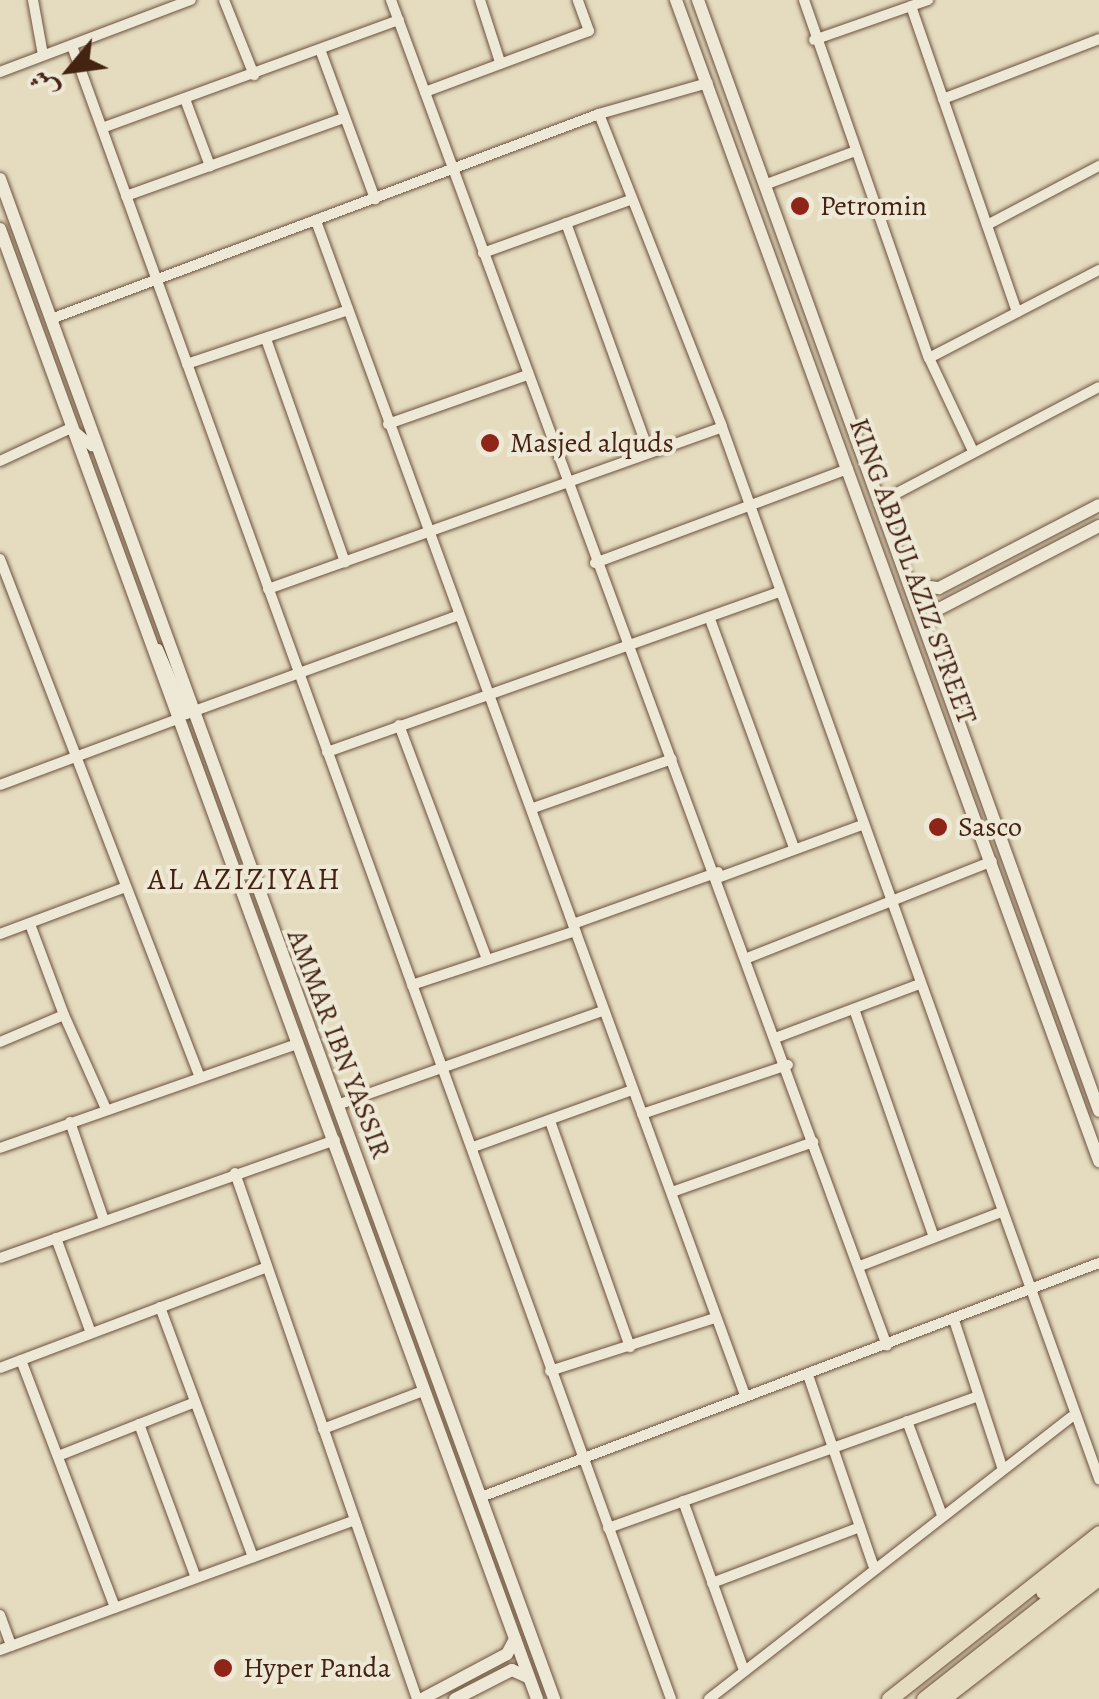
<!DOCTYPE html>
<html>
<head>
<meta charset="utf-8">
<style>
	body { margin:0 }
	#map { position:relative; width:1099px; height:1699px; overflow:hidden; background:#e5dcc0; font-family:Alegreya,Amiri,serif }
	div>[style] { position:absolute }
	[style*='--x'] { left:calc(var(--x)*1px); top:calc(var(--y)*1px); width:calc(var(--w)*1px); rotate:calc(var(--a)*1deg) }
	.roads { filter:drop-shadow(0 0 2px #6d513e) drop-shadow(0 0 2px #6d513e) }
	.minor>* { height:10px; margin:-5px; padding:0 5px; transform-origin:5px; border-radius:5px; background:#eee8d6 }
	.tertiary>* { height:12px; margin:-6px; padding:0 6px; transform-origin:6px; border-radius:6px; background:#eee8d6 }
	.primary>* { height:15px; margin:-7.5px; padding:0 7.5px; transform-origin:7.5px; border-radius:7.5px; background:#e5dcc0 }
	.dots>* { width:28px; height:28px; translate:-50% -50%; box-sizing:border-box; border:5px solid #eee8d6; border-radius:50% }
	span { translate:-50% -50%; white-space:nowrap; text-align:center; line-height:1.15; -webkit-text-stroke:8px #eee8d6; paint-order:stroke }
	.poi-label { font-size:28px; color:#452313 }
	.left { translate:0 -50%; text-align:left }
	.street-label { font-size:28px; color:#452313 }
	.neighbourhood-label { font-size:30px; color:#452313; letter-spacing:2.5px }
	.north { position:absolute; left:20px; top:20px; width:100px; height:100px; -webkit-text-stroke:8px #eee8d6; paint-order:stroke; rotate:241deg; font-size:28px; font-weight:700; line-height:40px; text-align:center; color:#452313 }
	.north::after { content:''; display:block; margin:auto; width:35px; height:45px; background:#452313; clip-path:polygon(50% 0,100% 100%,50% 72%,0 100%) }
</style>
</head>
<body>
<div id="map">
	<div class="roads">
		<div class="minor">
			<i style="--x:33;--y:0;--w:56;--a:79.7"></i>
			<i style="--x:224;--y:0;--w:81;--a:68.2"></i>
			<i style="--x:391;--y:0;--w:1434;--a:69.77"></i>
			<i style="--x:480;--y:0;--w:65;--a:72.1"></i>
			<i style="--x:804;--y:0;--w:379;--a:70.8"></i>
			<i style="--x:929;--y:358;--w:103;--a:64.7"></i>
			<i style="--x:911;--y:6;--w:324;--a:70.9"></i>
			<i style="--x:814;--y:40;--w:121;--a:-19.3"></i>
			<i style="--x:72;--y:46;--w:1758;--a:70.08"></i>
			<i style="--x:321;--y:52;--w:157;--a:69.8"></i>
			<i style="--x:0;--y:72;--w:204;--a:-20.7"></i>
			<i style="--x:425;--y:92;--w:175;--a:-20.4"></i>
			<i style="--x:589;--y:31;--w:33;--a:-110"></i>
			<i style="--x:185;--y:99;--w:72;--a:69.5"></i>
			<i style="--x:943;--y:99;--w:167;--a:-21"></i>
			<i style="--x:599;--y:114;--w:336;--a:68.5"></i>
			<i style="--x:722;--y:427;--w:1118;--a:70.28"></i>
			<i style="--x:102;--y:128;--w:316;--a:-20"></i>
			<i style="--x:767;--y:184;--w:92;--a:-20.4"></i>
			<i style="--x:126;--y:196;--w:232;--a:-19.7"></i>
			<i style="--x:316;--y:221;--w:1250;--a:69.93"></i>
			<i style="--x:566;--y:223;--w:244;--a:70.1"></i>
			<i style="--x:987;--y:225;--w:127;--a:-27.8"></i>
			<i style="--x:483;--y:253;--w:156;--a:-19.8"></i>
			<i style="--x:51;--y:319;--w:585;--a:-20.51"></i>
			<i style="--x:599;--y:114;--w:113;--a:-15.9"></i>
			<i style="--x:266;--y:339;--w:237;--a:70.5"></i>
			<i style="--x:929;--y:358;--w:191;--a:-27.4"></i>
			<i style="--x:187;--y:364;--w:170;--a:-18.5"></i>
			<i style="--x:388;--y:424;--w:147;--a:-19.4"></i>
			<i style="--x:0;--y:461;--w:78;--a:-24.9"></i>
			<i style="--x:71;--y:428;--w:28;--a:41"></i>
			<i style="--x:880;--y:502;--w:247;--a:-27.7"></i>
			<i style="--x:0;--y:559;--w:553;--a:68.91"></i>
			<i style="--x:595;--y:563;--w:270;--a:-20.4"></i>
			<i style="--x:268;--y:589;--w:482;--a:-19.6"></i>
			<i style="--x:711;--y:622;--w:240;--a:69.8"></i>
			<i style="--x:158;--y:649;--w:71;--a:66.7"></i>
			<i style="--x:186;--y:714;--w:288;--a:-19.9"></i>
			<i style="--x:399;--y:725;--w:250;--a:69.4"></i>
			<i style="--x:327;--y:752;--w:479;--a:-19.5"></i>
			<i style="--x:0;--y:785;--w:187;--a:-20.4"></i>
			<i style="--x:533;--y:808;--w:147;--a:-19.4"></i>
			<i style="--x:720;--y:877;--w:151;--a:-20.1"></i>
			<i style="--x:573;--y:924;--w:154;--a:-19.7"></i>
			<i style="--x:0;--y:934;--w:134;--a:-20.5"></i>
			<i style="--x:750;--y:957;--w:260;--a:-21.6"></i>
			<i style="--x:412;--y:985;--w:172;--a:-18.3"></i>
			<i style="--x:854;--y:1009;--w:242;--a:70.7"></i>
			<i style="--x:64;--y:1015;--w:103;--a:65.9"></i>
			<i style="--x:778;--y:1037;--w:148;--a:-20.5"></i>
			<i style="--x:0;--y:1042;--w:69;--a:-22.9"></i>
			<i style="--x:64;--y:1015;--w:97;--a:-110.5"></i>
			<i style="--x:337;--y:1105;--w:282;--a:-19.5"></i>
			<i style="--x:642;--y:1114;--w:154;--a:-18.6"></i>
			<i style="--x:550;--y:1121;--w:240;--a:70.5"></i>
			<i style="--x:70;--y:1122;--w:104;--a:70.9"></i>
			<i style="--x:473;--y:1147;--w:169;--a:-19.7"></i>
			<i style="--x:0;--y:1148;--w:315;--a:-19.3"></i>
			<i style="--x:235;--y:1173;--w:557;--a:70.91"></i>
			<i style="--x:672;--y:1192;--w:150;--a:-19.5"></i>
			<i style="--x:56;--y:1238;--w:101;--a:69.8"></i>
			<i style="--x:0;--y:1258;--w:355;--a:-19.4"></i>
			<i style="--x:860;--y:1266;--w:149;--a:-20.9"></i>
			<i style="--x:160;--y:1307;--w:267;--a:69.6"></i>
			<i style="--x:955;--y:1323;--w:151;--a:71.9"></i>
			<i style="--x:21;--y:1360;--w:265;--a:69.2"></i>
			<i style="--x:0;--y:1368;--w:285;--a:-20.7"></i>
			<i style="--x:550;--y:1371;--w:173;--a:-17.8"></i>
			<i style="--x:808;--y:1375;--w:201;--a:71.1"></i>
			<i style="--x:907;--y:1421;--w:100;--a:69.6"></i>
			<i style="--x:139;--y:1424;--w:164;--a:69.7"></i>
			<i style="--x:323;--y:1429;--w:107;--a:-20.8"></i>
			<i style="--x:58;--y:1456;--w:147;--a:-21.5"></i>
			<i style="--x:481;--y:1497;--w:661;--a:-20.74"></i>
			<i style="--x:683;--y:1501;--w:177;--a:70.2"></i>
			<i style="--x:608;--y:1528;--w:393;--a:-19.6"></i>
			<i style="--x:712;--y:1583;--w:158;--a:-20.7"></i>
			<i style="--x:0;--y:1615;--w:33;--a:70"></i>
			<i style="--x:0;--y:1650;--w:378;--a:-20.1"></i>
			<i style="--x:709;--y:1699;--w:459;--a:-37.9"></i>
		</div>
		<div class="tertiary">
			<i style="--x:676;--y:0;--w:1236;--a:69.98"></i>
			<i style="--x:698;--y:0;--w:1181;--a:70.15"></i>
			<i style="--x:0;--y:179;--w:1618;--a:69.97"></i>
			<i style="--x:0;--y:229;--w:1565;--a:69.93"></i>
			<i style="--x:909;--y:584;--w:30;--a:8"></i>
			<i style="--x:939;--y:588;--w:180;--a:-27.4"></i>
			<i style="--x:926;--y:628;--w:19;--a:-62"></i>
			<i style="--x:935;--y:611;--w:185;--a:-27.4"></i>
			<i style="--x:422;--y:1699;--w:96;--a:-27.9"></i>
			<i style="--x:507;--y:1654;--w:17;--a:-62"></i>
			<i style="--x:455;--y:1699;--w:64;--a:-27"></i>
			<i style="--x:512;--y:1670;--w:17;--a:24"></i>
		</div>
		<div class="primary">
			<i style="--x:1043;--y:1591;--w:71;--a:-38.2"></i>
			<i style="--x:889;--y:1699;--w:268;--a:-38.3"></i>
			<i style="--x:924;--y:1699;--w:223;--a:-38.3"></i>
			<i style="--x:942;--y:1699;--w:199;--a:-37.8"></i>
		</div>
	</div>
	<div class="dots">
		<i style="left:800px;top:206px;background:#8f2418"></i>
		<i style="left:490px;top:443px;background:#8f2418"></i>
		<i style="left:938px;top:827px;background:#8f2418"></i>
		<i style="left:223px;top:1668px;background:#8f2418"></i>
	</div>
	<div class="poi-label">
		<span class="left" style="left:820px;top:206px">Petromin</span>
		<span class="left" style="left:510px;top:443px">Masjed alquds</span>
		<span class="left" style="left:958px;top:827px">Sasco</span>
		<span class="left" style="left:243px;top:1668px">Hyper Panda</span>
	</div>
	<div class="street-label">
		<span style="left:913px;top:571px;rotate:70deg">KING ABDUL AZIZ STREET</span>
		<span style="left:339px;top:1044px;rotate:69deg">AMMAR IBN YASSIR</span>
	</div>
	<div class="neighbourhood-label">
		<span style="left:245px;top:879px">AL AZIZIYAH</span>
	</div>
	<div class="north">ش</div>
</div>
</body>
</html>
